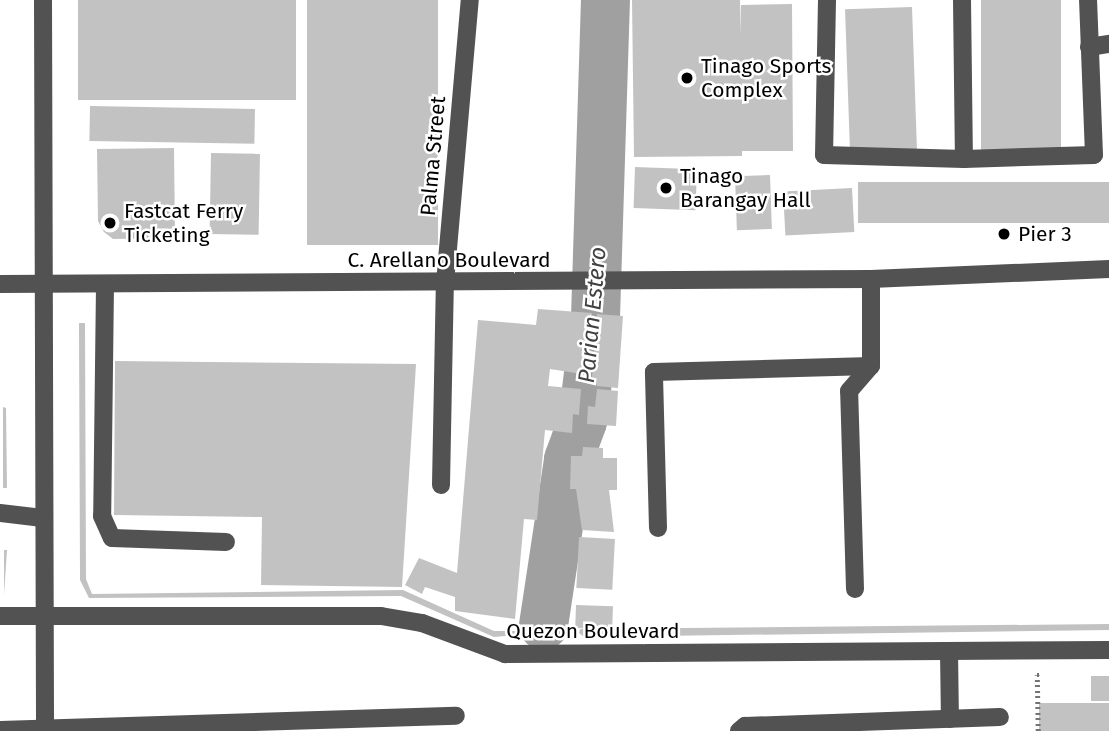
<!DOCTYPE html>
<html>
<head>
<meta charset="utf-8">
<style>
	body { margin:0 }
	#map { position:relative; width:1109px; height:731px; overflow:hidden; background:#fff; font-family:"Fira Sans",sans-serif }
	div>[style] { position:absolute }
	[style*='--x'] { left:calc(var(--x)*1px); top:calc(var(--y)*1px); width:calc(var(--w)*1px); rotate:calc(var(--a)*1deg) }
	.river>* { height:49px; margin:-24.5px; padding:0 24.5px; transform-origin:24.5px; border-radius:24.5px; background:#a0a0a0 }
	.building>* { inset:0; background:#c2c2c2; transform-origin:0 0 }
	.path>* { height:4.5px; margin-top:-2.25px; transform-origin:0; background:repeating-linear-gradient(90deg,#747474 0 2px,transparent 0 5.5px) }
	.minor>* { height:18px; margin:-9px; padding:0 9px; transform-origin:9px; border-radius:9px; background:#525252 }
	.dots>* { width:19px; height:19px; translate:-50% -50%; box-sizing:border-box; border:4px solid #fff; border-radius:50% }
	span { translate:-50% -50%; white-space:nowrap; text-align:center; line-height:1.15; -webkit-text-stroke:5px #fff; paint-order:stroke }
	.poi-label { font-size:21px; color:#000 }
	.left { translate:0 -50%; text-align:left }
	.street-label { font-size:21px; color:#000 }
	.water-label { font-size:23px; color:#414141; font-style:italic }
</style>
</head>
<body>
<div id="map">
	<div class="river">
		<i style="--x:543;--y:625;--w:168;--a:-81.4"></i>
		<i style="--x:568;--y:459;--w:40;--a:-69.8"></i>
		<i style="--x:582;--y:421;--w:105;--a:-82.9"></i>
		<i style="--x:595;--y:317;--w:317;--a:-88.2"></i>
	</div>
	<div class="building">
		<i style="left:78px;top:0;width:218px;height:100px"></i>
		<i style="left:307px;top:0;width:131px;height:245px"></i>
		<i style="clip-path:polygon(632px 0,740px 0,741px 36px,741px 5px,792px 4px,793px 151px,742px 151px,742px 156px,634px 157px)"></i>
		<i style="left:981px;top:0;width:80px;height:152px"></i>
		<i style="left:912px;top:7px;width:144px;height:67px;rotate:88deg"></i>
		<i style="left:90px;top:106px;width:165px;height:35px;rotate:1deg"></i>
		<i style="clip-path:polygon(174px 148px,175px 238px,113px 239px,104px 232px,98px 221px,97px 149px)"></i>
		<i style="left:211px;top:153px;width:49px;height:81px;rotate:1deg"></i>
		<i style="left:635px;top:167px;width:62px;height:41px;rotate:2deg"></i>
		<i style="left:770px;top:175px;width:54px;height:35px;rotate:88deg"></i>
		<i style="left:1109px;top:182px;width:41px;height:251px;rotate:90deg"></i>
		<i style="left:852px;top:188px;width:44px;height:69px;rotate:87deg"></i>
		<i style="clip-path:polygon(538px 309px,592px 313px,582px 374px,550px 369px,548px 386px,581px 389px,579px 415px,573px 414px,572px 433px,545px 430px,537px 520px,524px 519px,515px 619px,455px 611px,455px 597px,425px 587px,422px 594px,405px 585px,419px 558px,457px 573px,478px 320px,536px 325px)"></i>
		<i style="clip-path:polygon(597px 314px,623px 316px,618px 388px,597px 386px,597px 378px,592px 377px)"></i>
		<i style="clip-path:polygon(79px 323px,85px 323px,86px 579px,92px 594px,403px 590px,494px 631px,517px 631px,517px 635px,494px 637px,401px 596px,89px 598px,80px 580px)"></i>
		<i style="clip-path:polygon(115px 361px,416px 364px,402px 587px,261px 585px,262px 517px,114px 515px)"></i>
		<i style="clip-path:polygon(597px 389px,618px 391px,616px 426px,587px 424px,588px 406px,595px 407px)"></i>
		<i style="clip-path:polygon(3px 407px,6px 408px,7px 488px,3px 488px)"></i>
		<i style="clip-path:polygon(583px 447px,603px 448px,603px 458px,617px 458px,617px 490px,609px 490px,614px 532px,582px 530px,576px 489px,570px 489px,571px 456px,582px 456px)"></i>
		<i style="left:579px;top:537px;width:36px;height:51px;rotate:3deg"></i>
		<i style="clip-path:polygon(4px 550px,7px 550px,4px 595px)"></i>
		<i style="left:576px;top:605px;width:37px;height:23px;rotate:2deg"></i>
		<i style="clip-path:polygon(1109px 624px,1109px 630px,584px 637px,579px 633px,580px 629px)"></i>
		<i style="left:1109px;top:676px;width:25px;height:18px;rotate:90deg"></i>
		<i style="left:1039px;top:703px;width:70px;height:28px"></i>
	</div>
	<div class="path">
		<i style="--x:1038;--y:731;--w:56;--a:-91"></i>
		<i style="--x:1037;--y:675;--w:5;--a:0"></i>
	</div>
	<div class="minor">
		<i style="--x:43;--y:0;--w:731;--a:89.84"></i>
		<i style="--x:827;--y:0;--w:155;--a:91.1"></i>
		<i style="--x:824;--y:155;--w:140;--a:1.6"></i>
		<i style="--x:964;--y:159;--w:130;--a:-1.8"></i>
		<i style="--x:1094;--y:155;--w:155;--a:-92.2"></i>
		<i style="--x:962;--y:0;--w:159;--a:89.3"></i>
		<i style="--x:1089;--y:47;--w:20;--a:-9"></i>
		<i style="--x:0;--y:284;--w:871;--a:-0.33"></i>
		<i style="--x:871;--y:279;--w:238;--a:-2.4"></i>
		<i style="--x:105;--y:285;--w:231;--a:90.7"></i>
		<i style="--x:102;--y:516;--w:24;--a:66"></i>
		<i style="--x:112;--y:538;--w:114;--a:2"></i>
		<i style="--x:441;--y:485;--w:202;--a:-88.9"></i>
		<i style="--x:445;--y:283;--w:284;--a:-85"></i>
		<i style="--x:0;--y:513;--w:43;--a:6.6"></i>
		<i style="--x:658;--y:528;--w:156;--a:-91.5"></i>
		<i style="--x:654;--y:372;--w:217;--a:-1.6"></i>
		<i style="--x:855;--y:589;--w:198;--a:-91.7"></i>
		<i style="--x:849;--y:391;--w:33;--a:-49"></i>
		<i style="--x:871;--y:366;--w:87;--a:-90"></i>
		<i style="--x:0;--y:616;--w:381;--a:0"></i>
		<i style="--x:381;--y:616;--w:42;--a:9.7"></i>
		<i style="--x:422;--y:623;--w:89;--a:20.5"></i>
		<i style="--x:505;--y:654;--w:604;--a:-0.38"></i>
		<i style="--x:949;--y:651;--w:68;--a:89.2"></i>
		<i style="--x:0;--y:730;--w:456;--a:-1.8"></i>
		<i style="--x:739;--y:731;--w:8;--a:-40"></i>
		<i style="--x:745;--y:726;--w:255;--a:-2"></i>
	</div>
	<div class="dots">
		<i style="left:687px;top:78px;background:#000"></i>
		<i style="left:666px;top:188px;background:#000"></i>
		<i style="left:110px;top:223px;background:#000"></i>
		<i style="left:1004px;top:234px;background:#000"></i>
	</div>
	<div class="poi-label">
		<span class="left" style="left:701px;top:78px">Tinago Sports<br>Complex</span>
		<span class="left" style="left:680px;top:188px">Tinago<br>Barangay Hall</span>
		<span class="left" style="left:124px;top:223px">Fastcat Ferry<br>Ticketing</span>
		<span class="left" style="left:1018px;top:234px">Pier 3</span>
	</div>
	<div class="street-label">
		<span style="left:433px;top:156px;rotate:-85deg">Palma Street</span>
		<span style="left:449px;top:260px">C. Arellano Boulevard</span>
		<span style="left:593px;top:631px">Quezon Boulevard</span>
	</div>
	<div class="water-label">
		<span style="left:592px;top:315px;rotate:-85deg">Parian Estero</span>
	</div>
</div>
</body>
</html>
